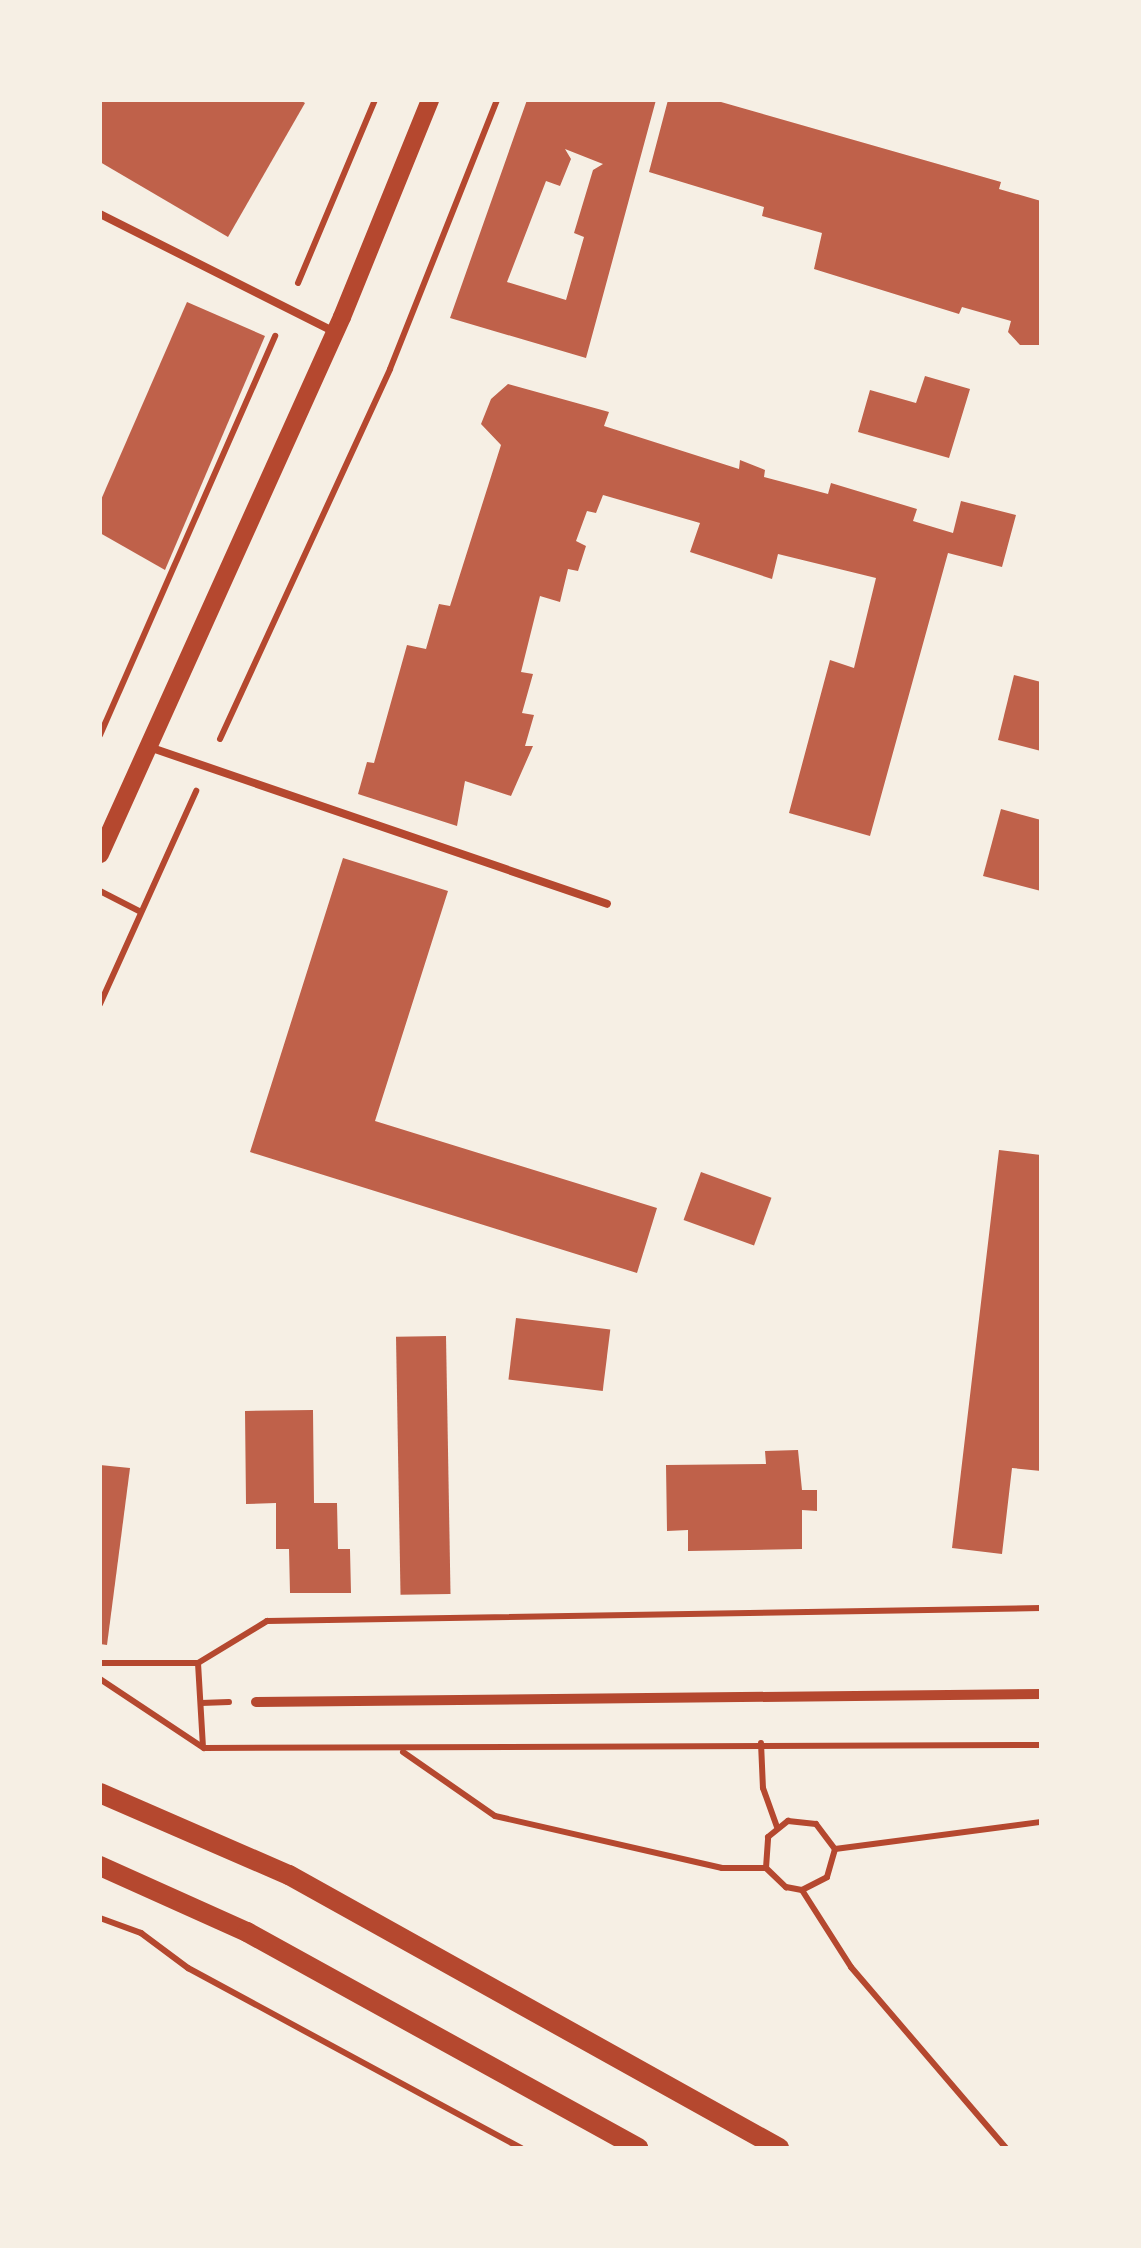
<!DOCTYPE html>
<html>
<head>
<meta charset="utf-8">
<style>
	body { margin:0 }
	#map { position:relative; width:1141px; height:2248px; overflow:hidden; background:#f6efe4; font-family:Raleway,sans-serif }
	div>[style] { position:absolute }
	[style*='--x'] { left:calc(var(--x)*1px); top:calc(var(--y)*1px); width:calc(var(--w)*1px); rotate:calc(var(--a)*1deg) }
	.building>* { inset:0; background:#bf614a; transform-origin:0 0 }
	.path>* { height:6px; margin:-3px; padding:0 3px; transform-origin:3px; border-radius:3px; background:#b5482f }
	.service>* { height:8px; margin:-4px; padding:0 4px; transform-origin:4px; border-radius:4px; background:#b5482f }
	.minor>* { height:10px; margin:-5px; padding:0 5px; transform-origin:5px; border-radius:5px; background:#b5482f }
	.tertiary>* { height:18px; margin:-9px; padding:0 9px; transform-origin:9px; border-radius:9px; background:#b5482f }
	.secondary>* { height:20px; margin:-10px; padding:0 10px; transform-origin:10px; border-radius:10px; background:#b5482f }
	span { translate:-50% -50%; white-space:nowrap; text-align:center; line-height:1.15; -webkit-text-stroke:10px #f6efe4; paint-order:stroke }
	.frame { position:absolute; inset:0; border:102px solid #f6efe4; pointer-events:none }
</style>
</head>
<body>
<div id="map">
	<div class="building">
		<i style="clip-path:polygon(100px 100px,300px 100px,305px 103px,228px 237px,100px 162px)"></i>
		<i style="clip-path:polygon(evenodd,527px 100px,656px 100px,586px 358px,450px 318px,527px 100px,565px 149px,603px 164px,593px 170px,574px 233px,584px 237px,566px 300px,507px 282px,546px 181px,560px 186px,571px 159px,565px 149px)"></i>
		<i style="clip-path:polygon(668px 100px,714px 100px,1001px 182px,999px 189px,1041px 201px,1041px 345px,1020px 345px,1008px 332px,1011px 321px,962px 307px,959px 314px,814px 269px,822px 233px,762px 216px,764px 207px,649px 172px)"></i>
		<i style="clip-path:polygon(187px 302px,265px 336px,165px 570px,100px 533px,100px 502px)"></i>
		<i style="clip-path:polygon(925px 376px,970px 389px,949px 458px,858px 432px,870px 390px,916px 403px)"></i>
		<i style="clip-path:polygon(508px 384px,609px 412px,604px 426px,739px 469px,740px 460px,765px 470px,764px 477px,828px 494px,831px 483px,917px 509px,913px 521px,953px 533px,961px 501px,1016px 515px,1002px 567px,948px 553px,870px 836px,789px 813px,830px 660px,854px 668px,876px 578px,778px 554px,772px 579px,690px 552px,700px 523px,603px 495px,596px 513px,587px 511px,576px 541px,586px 546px,578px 571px,568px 569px,560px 602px,540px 596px,521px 672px,533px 674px,522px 713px,534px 715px,525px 746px,533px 746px,511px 796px,465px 781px,457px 826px,358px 794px,367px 762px,374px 763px,407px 645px,426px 649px,439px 604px,450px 606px,501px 445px,481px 424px,491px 399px)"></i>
		<i style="clip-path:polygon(1014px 675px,1041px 682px,1041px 751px,998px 740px)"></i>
		<i style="clip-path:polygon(1001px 809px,1041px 820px,1041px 891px,983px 876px)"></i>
		<i style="clip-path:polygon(343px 858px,448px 891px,375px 1121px,657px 1208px,637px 1273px,250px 1152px)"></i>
		<i style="clip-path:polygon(999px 1150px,1041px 1155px,1041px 1471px,1012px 1468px,1002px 1554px,952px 1548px)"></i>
		<i style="left:701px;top:1172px;width:75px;height:51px;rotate:20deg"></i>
		<i style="left:516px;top:1318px;width:95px;height:62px;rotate:7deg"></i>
		<i style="left:446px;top:1336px;width:258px;height:50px;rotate:89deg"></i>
		<i style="clip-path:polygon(313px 1410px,314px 1503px,337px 1503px,338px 1549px,350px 1549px,351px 1593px,290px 1593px,289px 1549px,276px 1549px,276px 1503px,246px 1504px,245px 1411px)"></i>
		<i style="clip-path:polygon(798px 1450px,802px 1490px,817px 1490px,817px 1511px,802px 1510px,802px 1549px,688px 1551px,688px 1530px,667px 1531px,666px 1465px,766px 1464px,765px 1451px)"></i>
		<i style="clip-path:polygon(100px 1465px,130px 1468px,107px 1645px,100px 1644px)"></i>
	</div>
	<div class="path">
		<i style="--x:298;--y:283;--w:199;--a:-67.2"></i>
		<i style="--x:100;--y:735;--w:436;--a:-66.3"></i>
		<i style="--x:220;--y:739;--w:407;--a:-65.3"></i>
		<i style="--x:390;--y:369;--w:289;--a:-68.3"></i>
		<i style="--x:100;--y:891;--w:46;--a:27.1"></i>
		<i style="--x:100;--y:1004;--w:234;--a:-65.7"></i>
		<i style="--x:100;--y:1663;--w:98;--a:0"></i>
		<i style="--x:198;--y:1663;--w:81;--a:-31.3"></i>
		<i style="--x:267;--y:1621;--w:774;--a:-0.96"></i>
		<i style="--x:198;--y:1663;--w:84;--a:86.6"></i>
		<i style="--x:100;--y:1679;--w:125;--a:33.6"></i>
		<i style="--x:204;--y:1748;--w:837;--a:-0.21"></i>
		<i style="--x:201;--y:1703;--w:28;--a:-2"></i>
		<i style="--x:761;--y:1743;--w:45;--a:87.5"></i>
		<i style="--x:763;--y:1788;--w:41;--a:70.3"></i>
		<i style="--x:403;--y:1752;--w:112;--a:34.8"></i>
		<i style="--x:495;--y:1816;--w:233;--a:12.9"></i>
		<i style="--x:722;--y:1868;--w:44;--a:0"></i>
		<i style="--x:766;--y:1868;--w:28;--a:44"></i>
		<i style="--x:786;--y:1887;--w:16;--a:11"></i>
		<i style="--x:766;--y:1868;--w:31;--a:-86"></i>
		<i style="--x:768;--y:1837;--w:26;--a:-39"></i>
		<i style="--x:788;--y:1821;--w:28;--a:6"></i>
		<i style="--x:816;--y:1824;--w:31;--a:53"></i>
		<i style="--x:100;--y:1918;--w:44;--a:20.1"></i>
		<i style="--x:141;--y:1933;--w:59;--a:36.7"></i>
		<i style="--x:188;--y:1968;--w:379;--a:28.4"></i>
		<i style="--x:1006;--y:2148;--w:238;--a:-130.6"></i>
		<i style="--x:851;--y:1967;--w:91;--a:-122.5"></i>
		<i style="--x:802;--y:1890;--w:28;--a:-27"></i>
		<i style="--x:827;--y:1877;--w:29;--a:-74"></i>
		<i style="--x:835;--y:1849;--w:208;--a:-7.5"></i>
	</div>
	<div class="service">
		<i style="--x:100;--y:214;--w:263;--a:26.7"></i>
		<i style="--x:149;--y:747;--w:484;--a:18.9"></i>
	</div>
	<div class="minor">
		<i style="--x:256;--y:1702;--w:785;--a:-0.58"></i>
	</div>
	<div class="tertiary">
		<i style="--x:100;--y:854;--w:589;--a:-65.74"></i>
		<i style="--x:342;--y:317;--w:234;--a:-67.9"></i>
	</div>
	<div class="secondary">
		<i style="--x:100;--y:1793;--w:206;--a:23.5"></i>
		<i style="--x:289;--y:1875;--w:561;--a:29.12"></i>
		<i style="--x:100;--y:1866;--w:161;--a:24.2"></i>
		<i style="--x:247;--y:1932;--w:447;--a:28.9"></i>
	</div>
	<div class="frame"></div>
</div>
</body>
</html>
